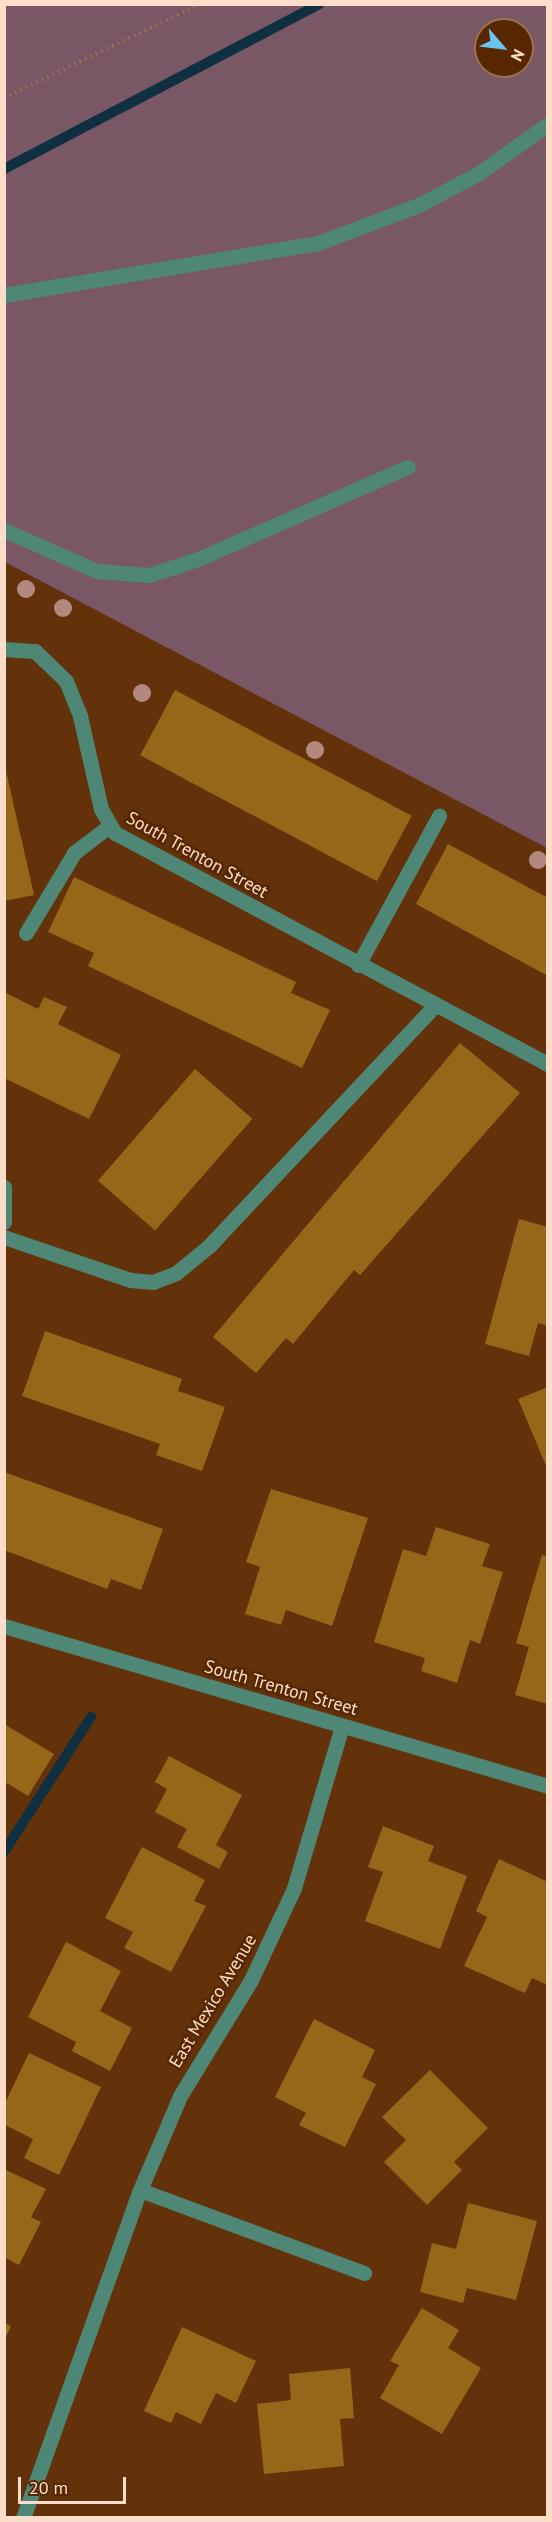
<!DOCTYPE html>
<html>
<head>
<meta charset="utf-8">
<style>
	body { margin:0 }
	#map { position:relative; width:552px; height:2522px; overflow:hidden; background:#63320a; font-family:"PT Sans",sans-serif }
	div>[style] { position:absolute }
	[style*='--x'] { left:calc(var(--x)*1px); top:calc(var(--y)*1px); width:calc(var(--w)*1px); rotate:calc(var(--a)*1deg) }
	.green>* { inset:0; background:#7a5765 }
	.stream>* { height:10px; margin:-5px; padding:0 5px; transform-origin:5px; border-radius:5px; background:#0e3041 }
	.building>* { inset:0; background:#976719; transform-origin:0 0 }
	.path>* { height:4px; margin-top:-2px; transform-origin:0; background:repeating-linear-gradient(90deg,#9e7353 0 1.5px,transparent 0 6px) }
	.minor>* { height:15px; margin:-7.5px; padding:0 7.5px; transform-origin:7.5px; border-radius:7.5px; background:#4f8777 }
	.trees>* { width:18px; height:18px; margin:-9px; border-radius:50%; background:#b3897f }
	span { translate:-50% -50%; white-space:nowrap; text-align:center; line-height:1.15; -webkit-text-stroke:5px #572700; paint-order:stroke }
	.street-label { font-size:18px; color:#fcddca }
	.frame { position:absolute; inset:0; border:6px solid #fcddca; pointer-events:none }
	.north { position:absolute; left:474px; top:18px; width:60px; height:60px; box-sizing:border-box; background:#572700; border:2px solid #997051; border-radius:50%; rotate:118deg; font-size:16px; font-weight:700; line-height:24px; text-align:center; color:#fcddca }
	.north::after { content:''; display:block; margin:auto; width:21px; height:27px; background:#6bc3f2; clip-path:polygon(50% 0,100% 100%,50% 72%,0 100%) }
	.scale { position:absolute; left:18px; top:2477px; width:108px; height:27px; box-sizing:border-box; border:3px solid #fcddca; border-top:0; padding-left:8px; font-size:18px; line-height:21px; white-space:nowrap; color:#fcddca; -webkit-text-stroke:4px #572700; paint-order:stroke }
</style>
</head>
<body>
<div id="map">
	<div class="green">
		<i style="clip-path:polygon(evenodd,4px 5px,547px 5px,547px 848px,5px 562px,4px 5px,486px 30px,522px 30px,522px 66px,486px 66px,486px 30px)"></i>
	</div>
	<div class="stream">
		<i style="--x:4;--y:169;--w:356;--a:-27.6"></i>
		<i style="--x:4;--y:1852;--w:161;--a:-57.2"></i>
	</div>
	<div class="building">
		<i style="left:175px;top:690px;width:268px;height:74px;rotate:28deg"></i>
		<i style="clip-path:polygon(4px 762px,34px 895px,4px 901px)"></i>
		<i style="clip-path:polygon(448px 844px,548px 898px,548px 976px,416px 904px)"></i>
		<i style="clip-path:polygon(74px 877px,296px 982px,291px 993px,330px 1010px,302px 1068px,88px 966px,94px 953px,48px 932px)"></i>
		<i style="clip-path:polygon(4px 992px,38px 1009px,44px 997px,67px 1007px,58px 1024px,121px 1055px,89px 1119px,4px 1078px)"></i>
		<i style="clip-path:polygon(460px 1043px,520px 1093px,360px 1275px,354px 1270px,293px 1344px,286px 1338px,256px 1373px,213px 1337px)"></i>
		<i style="left:195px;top:1069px;width:76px;height:148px;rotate:41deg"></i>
		<i style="clip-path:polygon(519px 1219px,548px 1227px,548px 1326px,538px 1323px,529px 1356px,485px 1344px)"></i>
		<i style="clip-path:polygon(45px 1331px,182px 1379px,178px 1391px,225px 1407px,202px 1471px,156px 1455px,160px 1444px,22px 1396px)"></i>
		<i style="clip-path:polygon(548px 1387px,548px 1468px,547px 1468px,518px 1399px)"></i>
		<i style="clip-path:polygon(4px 1472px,163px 1529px,141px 1590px,111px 1579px,107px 1589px,4px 1550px)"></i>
		<i style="clip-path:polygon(271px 1489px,368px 1518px,332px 1626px,286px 1610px,281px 1625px,245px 1614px,260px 1567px,246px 1562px)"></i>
		<i style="clip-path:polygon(436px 1527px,490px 1544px,482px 1566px,503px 1572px,480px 1644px,470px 1640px,457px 1683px,421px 1671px,425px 1658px,374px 1642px,403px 1549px,426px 1556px)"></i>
		<i style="clip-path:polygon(542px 1555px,548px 1556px,548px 1704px,515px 1695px,529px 1647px,516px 1643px)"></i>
		<i style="clip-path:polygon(4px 1724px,54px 1754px,28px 1796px,7px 1783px,4px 1788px)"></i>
		<i style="clip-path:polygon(169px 1756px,242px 1795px,216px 1845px,228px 1852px,219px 1869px,177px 1847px,187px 1829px,155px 1812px,167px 1789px,155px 1782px)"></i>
		<i style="clip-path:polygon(383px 1826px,434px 1846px,428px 1861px,467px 1876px,440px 1949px,365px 1921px,383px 1872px,368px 1867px)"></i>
		<i style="clip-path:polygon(142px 1847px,205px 1880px,194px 1901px,206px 1906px,171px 1972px,124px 1948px,133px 1932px,105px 1918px)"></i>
		<i style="clip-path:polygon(499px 1859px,548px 1882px,548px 1985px,532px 1978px,525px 1993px,464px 1966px,487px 1917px,476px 1911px)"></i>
		<i style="clip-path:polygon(66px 1942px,121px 1971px,100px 2011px,132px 2028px,110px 2071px,72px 2051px,76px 2042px,28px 2017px)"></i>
		<i style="clip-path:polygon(314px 2019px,375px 2050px,362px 2077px,376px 2084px,345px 2147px,299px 2125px,306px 2113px,275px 2097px)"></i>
		<i style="clip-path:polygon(29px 2053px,101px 2087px,59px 2175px,24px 2158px,33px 2139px,5px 2125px,5px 2103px)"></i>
		<i style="clip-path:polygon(430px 2070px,488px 2128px,454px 2162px,462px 2170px,427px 2205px,384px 2162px,406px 2140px,382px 2117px)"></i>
		<i style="clip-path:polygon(4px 2169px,46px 2189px,31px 2217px,41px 2222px,19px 2265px,4px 2257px)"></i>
		<i style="clip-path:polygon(468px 2203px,537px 2221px,516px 2300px,467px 2288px,463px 2303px,420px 2292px,432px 2243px,456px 2249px)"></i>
		<i style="clip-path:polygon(422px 2308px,459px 2330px,448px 2348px,481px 2368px,442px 2434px,380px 2398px,399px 2365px,390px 2361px)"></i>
		<i style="clip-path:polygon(4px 2323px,11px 2326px,4px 2341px)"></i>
		<i style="clip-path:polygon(182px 2327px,256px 2361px,236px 2403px,216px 2393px,201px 2424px,176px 2412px,171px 2423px,144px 2411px)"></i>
		<i style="clip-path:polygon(350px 2368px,354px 2418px,340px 2419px,344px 2466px,264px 2474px,257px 2404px,291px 2400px,289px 2374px)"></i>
	</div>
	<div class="path">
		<i style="--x:4;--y:98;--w:217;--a:-25.6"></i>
	</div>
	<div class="minor">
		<i style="--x:4;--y:295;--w:318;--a:-9.4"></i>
		<i style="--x:318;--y:243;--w:110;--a:-20.7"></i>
		<i style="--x:421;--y:204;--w:66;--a:-28.1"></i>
		<i style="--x:479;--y:173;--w:85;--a:-35.4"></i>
		<i style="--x:4;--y:530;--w:102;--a:23.8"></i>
		<i style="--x:97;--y:571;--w:52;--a:4.4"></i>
		<i style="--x:149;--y:575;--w:52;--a:-18.1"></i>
		<i style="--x:198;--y:559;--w:229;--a:-23.7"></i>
		<i style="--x:4;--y:649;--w:31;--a:4"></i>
		<i style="--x:35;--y:651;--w:43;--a:44.1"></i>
		<i style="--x:66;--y:681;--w:38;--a:68"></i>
		<i style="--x:80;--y:716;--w:95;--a:77.3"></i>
		<i style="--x:101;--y:809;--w:28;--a:60"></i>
		<i style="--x:115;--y:833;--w:491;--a:28.1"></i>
		<i style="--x:26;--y:933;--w:93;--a:-59"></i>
		<i style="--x:74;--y:853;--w:44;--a:-37.6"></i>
		<i style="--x:358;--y:965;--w:170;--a:-61.5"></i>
		<i style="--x:4;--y:1187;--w:35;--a:90"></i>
		<i style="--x:4;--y:1237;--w:133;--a:18.8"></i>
		<i style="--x:130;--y:1280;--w:23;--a:5"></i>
		<i style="--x:153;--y:1282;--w:25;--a:-21"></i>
		<i style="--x:176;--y:1273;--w:43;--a:-39.3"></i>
		<i style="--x:209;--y:1246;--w:330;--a:-46.8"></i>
		<i style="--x:4;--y:1626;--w:567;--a:16.39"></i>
		<i style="--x:140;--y:2190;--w:239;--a:20.3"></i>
		<i style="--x:23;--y:2518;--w:348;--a:-70.4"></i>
		<i style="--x:140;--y:2190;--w:102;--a:-66.9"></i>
		<i style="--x:180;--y:2096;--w:136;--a:-58.5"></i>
		<i style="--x:251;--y:1980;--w:102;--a:-64.9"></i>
		<i style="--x:294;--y:1888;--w:169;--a:-73.5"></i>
	</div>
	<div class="trees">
		<i style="left:26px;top:589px"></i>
		<i style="left:63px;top:608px"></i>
		<i style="left:142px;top:693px"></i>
		<i style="left:315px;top:750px"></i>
		<i style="left:538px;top:860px"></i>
	</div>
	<div class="street-label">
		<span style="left:197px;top:855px;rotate:29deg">South Trenton Street</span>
		<span style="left:281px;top:1688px;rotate:16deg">South Trenton Street</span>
		<span style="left:213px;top:2001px;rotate:-59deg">East Mexico Avenue</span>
	</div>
	<div class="frame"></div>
	<div class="north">N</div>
	<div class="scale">20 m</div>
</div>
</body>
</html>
